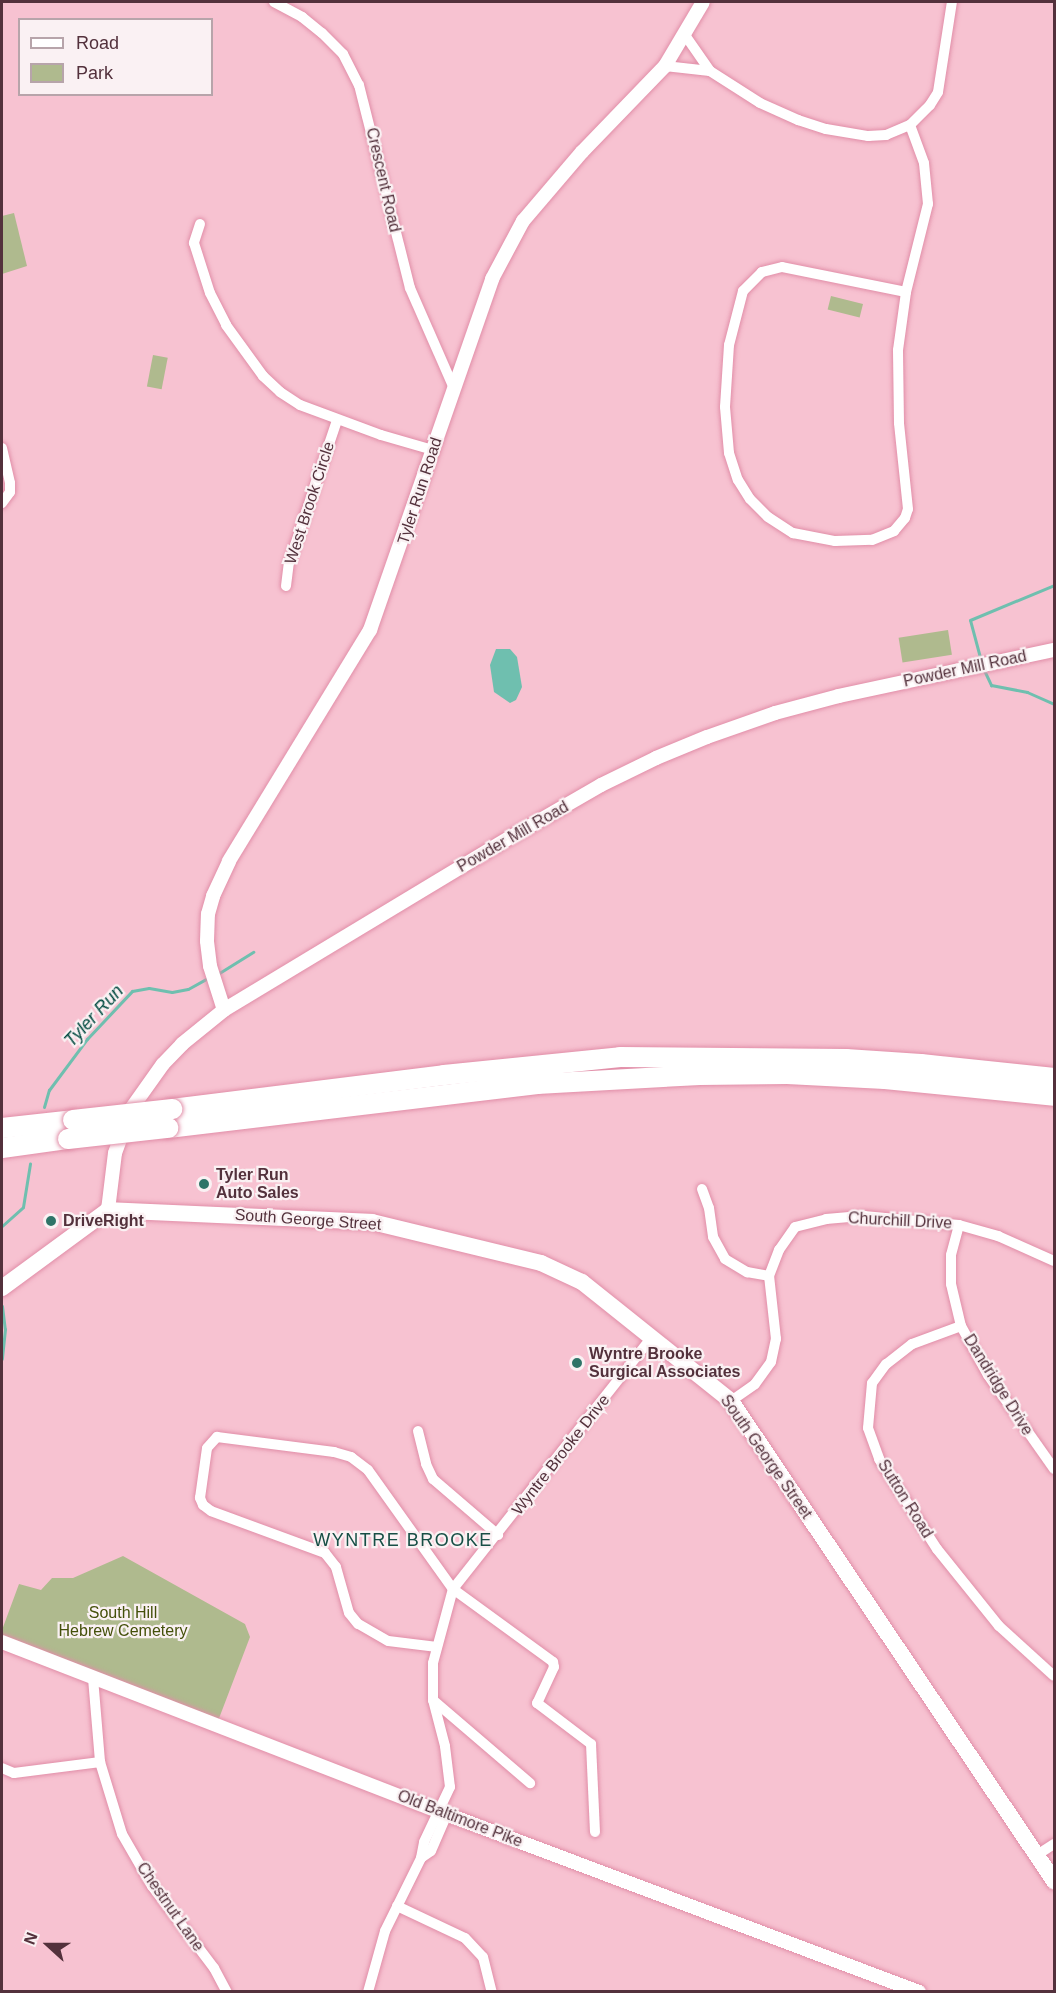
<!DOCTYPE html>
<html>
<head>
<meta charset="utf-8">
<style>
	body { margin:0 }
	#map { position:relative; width:1056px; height:1993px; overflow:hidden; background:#f7c2d1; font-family:Helvetica,sans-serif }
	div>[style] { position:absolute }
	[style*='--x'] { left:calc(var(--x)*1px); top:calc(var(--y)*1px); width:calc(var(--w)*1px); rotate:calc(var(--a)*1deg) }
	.green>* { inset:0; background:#afba8e; transform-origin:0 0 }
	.water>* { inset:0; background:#6fbfaf }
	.stream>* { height:3px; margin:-1.5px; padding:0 1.5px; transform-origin:1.5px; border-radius:1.5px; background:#6fbfaf }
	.roads { filter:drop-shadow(0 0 2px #e18ea8) drop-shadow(0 0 2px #e18ea8) }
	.minor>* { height:10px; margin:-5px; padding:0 5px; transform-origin:5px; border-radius:5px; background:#fff }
	.tertiary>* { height:14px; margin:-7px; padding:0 7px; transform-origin:7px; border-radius:7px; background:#fff }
	.primary>* { height:16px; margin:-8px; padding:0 8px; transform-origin:8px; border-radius:8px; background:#fff }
	.motorway>* { height:20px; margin:-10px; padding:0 10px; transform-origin:10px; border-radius:10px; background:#fff }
	.bridges { filter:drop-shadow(0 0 2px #e18ea8) drop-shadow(0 0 2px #e18ea8) }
	.motorway-bridge>* { height:20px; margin:-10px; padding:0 10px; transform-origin:10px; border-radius:10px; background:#fff }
	.dots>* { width:16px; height:16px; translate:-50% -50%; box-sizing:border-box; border:3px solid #faf1f3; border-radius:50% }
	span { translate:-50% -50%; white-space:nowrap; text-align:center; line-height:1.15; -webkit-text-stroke:4.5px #faf1f3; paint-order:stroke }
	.street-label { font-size:16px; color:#53313c }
	.poi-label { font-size:16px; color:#53313c; font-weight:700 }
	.left { translate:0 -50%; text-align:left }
	.park-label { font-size:16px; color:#44500a }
	.water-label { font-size:18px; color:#004a40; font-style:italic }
	.neighbourhood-label { font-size:18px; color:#174f46; letter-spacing:1.5px }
	.frame { position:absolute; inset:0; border:3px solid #53313c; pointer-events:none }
	.legend { position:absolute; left:18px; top:18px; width:195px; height:78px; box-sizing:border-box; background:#faf1f3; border:2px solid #b7a4aa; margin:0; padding:8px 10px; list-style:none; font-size:18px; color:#53313c }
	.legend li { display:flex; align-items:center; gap:12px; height:30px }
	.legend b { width:30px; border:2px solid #b7a4aa }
	.north { position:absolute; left:18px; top:1915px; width:60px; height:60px; -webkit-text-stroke:4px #faf1f3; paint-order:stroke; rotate:291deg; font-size:16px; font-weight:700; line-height:24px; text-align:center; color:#53313c }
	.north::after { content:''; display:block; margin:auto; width:21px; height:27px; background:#53313c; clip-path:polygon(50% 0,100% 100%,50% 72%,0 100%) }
</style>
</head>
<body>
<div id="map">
	<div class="green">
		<i style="clip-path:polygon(14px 213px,27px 266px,2px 274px,2px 216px)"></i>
		<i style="left:831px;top:296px;width:33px;height:14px;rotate:14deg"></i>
		<i style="left:153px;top:355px;width:15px;height:32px;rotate:11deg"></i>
		<i style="left:948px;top:630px;width:25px;height:50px;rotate:81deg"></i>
		<i style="clip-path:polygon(123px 1556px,245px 1624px,250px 1637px,218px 1721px,2px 1640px,2px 1630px,19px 1584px,41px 1590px,52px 1578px,73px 1578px)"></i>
	</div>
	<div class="water">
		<i style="clip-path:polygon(496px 649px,510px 649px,517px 657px,522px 687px,516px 700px,510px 703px,494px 692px,490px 665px)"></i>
	</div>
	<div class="stream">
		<i style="--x:981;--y:661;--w:42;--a:-105"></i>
		<i style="--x:970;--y:620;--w:91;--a:-22.6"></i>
		<i style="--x:984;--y:670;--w:17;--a:65"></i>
		<i style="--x:991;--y:685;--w:37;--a:11"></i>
		<i style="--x:1027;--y:692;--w:30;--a:24"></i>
		<i style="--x:216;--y:975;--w:44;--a:-31.9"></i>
		<i style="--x:44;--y:1107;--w:18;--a:-74"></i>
		<i style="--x:49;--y:1090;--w:64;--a:-53.3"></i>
		<i style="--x:87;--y:1039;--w:66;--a:-46.8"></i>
		<i style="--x:132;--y:991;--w:17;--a:-10"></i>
		<i style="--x:149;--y:988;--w:23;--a:10"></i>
		<i style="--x:172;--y:992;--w:16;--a:-11"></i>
		<i style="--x:188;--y:989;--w:25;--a:-29"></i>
		<i style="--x:2;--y:1226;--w:28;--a:-42"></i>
		<i style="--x:23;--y:1207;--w:44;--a:-80.8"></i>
		<i style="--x:2;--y:1306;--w:23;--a:83"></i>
		<i style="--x:5;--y:1329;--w:30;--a:96"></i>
	</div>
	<div class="roads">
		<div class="minor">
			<i style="--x:274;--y:2;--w:32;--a:28"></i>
			<i style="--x:302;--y:17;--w:26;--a:39"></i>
			<i style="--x:322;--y:33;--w:30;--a:45"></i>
			<i style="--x:343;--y:54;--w:35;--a:63"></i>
			<i style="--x:359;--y:85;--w:209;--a:75.9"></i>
			<i style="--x:410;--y:288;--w:109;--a:66.3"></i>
			<i style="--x:685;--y:35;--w:44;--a:55.2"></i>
			<i style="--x:710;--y:71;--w:59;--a:32.6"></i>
			<i style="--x:760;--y:103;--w:42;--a:24.1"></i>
			<i style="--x:798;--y:120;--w:29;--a:18"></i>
			<i style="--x:826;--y:129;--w:43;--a:9.5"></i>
			<i style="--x:868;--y:136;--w:18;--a:-3"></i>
			<i style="--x:886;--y:135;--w:26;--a:-23"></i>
			<i style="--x:910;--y:125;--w:28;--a:-45"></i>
			<i style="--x:930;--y:105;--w:15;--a:-58"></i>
			<i style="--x:938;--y:92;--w:91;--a:-81.2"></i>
			<i style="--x:665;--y:66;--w:45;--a:6.3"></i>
			<i style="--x:200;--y:224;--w:20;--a:108"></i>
			<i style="--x:194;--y:243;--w:52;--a:72.3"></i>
			<i style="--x:210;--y:293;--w:36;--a:63"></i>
			<i style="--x:226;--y:325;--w:63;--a:54"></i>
			<i style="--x:263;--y:376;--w:23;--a:43"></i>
			<i style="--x:280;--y:392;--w:24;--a:33"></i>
			<i style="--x:300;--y:405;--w:86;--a:20.3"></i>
			<i style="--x:381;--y:435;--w:54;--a:16.1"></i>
			<i style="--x:906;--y:292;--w:126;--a:-168.6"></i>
			<i style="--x:782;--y:267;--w:21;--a:166"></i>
			<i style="--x:762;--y:272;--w:27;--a:135"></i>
			<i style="--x:743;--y:291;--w:56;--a:104.5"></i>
			<i style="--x:729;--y:345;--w:62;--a:93.7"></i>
			<i style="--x:725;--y:407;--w:46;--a:85"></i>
			<i style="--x:729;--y:453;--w:28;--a:72"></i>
			<i style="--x:738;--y:480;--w:22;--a:58"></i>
			<i style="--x:750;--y:499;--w:25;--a:45"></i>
			<i style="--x:768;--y:517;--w:30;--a:33"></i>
			<i style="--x:793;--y:533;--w:43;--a:10.8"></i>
			<i style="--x:835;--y:541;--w:37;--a:-2"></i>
			<i style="--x:872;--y:540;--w:24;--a:-22"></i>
			<i style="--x:894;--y:531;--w:17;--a:-50"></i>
			<i style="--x:905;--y:518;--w:9;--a:-72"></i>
			<i style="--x:908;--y:509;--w:86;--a:-96"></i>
			<i style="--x:899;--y:423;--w:73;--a:-90.8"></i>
			<i style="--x:898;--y:350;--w:59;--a:-82.1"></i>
			<i style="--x:906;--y:292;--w:91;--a:-76"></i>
			<i style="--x:928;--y:204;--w:41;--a:-95.6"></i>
			<i style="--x:924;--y:163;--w:40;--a:-110.2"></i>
			<i style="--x:2;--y:448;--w:36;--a:77"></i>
			<i style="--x:10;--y:483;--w:9;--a:90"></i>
			<i style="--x:10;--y:492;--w:14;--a:126"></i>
			<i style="--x:286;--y:586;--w:23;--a:-83"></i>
			<i style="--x:289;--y:563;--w:151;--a:-71.4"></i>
			<i style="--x:702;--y:1189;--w:20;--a:70"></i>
			<i style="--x:709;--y:1208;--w:29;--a:82"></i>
			<i style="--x:713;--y:1237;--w:25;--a:61"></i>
			<i style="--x:725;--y:1259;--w:26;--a:31"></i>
			<i style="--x:747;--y:1272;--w:22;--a:10"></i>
			<i style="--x:959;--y:1225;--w:31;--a:105"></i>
			<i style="--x:951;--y:1255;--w:29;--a:90"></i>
			<i style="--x:951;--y:1284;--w:43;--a:76.6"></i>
			<i style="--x:961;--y:1326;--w:56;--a:61.1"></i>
			<i style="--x:988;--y:1375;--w:115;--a:54.9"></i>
			<i style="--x:961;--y:1326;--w:52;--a:159.8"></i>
			<i style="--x:912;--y:1344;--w:33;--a:142"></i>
			<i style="--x:886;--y:1364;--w:24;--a:126"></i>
			<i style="--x:872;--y:1383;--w:45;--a:95.1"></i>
			<i style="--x:868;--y:1428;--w:33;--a:70"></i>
			<i style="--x:879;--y:1459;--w:107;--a:57.2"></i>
			<i style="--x:937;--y:1549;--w:99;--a:51.2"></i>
			<i style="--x:999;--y:1626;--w:74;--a:42.3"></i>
			<i style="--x:731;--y:1401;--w:29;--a:-35"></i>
			<i style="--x:755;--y:1384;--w:27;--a:-54"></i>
			<i style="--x:771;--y:1362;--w:24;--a:-78"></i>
			<i style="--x:776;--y:1339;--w:63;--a:-96.3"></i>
			<i style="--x:769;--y:1276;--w:28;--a:-69"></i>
			<i style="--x:779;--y:1250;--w:28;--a:-55"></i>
			<i style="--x:795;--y:1227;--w:32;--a:-14"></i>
			<i style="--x:826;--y:1219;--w:38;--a:-5"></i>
			<i style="--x:864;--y:1216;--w:95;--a:5.4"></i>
			<i style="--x:959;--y:1225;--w:41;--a:15.8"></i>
			<i style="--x:998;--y:1236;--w:61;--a:24.1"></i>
			<i style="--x:418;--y:1431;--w:34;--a:76"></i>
			<i style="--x:426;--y:1464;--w:17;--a:65"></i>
			<i style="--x:433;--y:1479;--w:86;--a:40.7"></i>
			<i style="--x:437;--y:1647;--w:49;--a:-173"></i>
			<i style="--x:388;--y:1641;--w:34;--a:-150"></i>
			<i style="--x:358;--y:1624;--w:14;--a:-129"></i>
			<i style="--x:349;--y:1613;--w:48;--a:-105.8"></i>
			<i style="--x:336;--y:1567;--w:18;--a:-128"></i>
			<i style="--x:325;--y:1553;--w:121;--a:-159.8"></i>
			<i style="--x:211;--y:1511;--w:10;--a:-143"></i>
			<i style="--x:203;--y:1505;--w:8;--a:-113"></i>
			<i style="--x:200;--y:1498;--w:50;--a:-82"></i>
			<i style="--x:207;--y:1448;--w:15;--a:-48"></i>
			<i style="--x:217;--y:1437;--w:118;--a:7.3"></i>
			<i style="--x:334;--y:1452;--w:18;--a:16"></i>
			<i style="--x:351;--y:1457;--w:21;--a:37"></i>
			<i style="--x:368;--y:1470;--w:146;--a:54.5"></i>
			<i style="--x:453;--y:1589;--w:124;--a:36.1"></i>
			<i style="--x:553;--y:1662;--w:5;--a:79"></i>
			<i style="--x:554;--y:1667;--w:40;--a:115"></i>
			<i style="--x:537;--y:1703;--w:68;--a:37.2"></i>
			<i style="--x:591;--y:1744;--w:88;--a:87.4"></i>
			<i style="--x:93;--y:1678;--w:84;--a:85.2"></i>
			<i style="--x:100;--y:1762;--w:75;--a:73"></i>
			<i style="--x:122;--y:1834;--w:60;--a:60"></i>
			<i style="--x:152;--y:1886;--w:103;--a:52.9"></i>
			<i style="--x:214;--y:1968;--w:27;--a:62"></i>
			<i style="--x:433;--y:1700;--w:128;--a:40.6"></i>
			<i style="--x:2;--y:1768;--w:13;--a:23"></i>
			<i style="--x:14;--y:1773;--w:87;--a:-7.3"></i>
			<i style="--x:1037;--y:1855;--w:20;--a:-33"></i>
			<i style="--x:421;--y:1858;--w:12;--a:-35"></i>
			<i style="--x:431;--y:1851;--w:40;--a:-66.6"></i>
			<i style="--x:397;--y:1906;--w:75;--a:25.2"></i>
			<i style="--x:465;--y:1938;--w:26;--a:47"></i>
			<i style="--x:483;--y:1957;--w:36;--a:76"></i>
			<i style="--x:368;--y:1992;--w:63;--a:-74.4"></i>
			<i style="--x:385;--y:1931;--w:81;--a:-63.7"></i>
			<i style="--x:421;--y:1858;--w:16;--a:-79"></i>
			<i style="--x:424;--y:1842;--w:61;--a:-64.7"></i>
			<i style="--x:450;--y:1787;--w:41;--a:-97"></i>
			<i style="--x:445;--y:1746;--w:48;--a:-104.6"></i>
			<i style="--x:433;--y:1700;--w:37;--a:-90"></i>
			<i style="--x:433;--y:1663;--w:77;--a:-74.9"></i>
			<i style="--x:453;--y:1589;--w:321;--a:-51.7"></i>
		</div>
		<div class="tertiary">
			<i style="--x:224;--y:1010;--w:46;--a:-107.7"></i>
			<i style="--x:210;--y:966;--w:25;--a:-97"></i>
			<i style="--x:207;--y:941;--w:27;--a:-88"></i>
			<i style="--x:208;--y:914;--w:19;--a:-74"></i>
			<i style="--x:213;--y:896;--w:38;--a:-65"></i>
			<i style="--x:229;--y:861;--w:271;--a:-58.6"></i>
			<i style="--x:370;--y:630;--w:372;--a:-70.8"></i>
			<i style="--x:492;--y:279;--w:66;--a:-61.9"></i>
			<i style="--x:523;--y:221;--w:91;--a:-49.5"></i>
			<i style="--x:582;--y:152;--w:120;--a:-46"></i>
			<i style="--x:665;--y:66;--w:74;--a:-59.3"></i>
			<i style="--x:108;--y:1210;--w:57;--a:-83"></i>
			<i style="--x:115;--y:1153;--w:47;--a:-70"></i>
			<i style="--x:131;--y:1109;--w:55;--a:-54.6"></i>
			<i style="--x:163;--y:1064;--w:28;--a:-46"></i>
			<i style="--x:182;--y:1044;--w:54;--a:-39"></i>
			<i style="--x:224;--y:1010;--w:335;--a:-31.1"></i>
			<i style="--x:511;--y:837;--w:104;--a:-30"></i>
			<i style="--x:601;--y:785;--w:61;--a:-26.1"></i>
			<i style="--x:656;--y:758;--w:55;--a:-22.4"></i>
			<i style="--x:707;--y:737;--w:72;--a:-19.4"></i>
			<i style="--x:775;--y:713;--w:66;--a:-14.9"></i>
			<i style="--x:839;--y:696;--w:220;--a:-12.1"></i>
			<i style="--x:2;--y:1642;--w:468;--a:21.2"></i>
			<i style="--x:438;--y:1811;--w:514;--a:20.62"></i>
		</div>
		<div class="primary">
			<i style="--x:2;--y:1288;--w:132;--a:-36.3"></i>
			<i style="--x:108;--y:1210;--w:264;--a:2.6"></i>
			<i style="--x:372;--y:1222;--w:174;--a:13.6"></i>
			<i style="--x:541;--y:1263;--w:45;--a:24.9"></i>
			<i style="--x:582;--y:1282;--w:191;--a:38.6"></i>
			<i style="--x:731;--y:1401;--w:579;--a:56.06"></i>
		</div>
		<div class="motorway">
			<i style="--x:172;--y:1109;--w:274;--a:-7.1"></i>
			<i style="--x:444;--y:1075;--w:177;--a:-5.8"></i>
			<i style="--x:620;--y:1057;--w:226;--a:0.5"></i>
			<i style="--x:846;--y:1059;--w:75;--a:3.8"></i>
			<i style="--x:921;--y:1064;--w:134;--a:6"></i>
			<i style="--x:2;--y:1128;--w:71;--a:-6.4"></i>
			<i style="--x:168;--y:1128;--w:372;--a:-6.8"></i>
			<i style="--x:537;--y:1084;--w:163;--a:-3.2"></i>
			<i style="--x:700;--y:1075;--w:87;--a:-0.7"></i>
			<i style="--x:787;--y:1074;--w:98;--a:2.9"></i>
			<i style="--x:885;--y:1079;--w:170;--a:5.7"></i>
			<i style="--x:2;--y:1148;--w:67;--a:-7.8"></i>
		</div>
	</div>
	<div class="bridges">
		<div class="motorway-bridge">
			<i style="--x:73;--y:1120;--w:100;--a:-6.3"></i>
			<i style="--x:68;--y:1139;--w:101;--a:-6.3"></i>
		</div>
	</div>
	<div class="dots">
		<i style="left:204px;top:1184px;background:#2f7468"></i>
		<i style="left:51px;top:1221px;background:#2f7468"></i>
		<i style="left:577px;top:1363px;background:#2f7468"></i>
	</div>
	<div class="street-label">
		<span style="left:383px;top:180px;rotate:77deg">Crescent Road</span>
		<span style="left:420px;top:491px;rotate:-72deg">Tyler Run Road</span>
		<span style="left:310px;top:503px;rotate:-72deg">West Brook Circle</span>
		<span style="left:965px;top:669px;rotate:-12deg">Powder Mill Road</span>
		<span style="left:513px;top:837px;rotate:-30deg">Powder Mill Road</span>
		<span style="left:308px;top:1220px;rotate:4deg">South George Street</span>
		<span style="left:900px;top:1221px;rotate:3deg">Churchill Drive</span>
		<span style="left:998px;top:1385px;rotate:58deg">Dandridge Drive</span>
		<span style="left:561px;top:1455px;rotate:-52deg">Wyntre Brooke Drive</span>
		<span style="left:766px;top:1457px;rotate:55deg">South George Street</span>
		<span style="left:905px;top:1499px;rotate:58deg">Sutton Road</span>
		<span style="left:460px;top:1819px;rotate:21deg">Old Baltimore Pike</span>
		<span style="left:170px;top:1907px;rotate:55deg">Chestnut Lane</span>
	</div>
	<div class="poi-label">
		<span class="left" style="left:216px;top:1184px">Tyler Run<br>Auto Sales</span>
		<span class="left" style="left:63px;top:1221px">DriveRight</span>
		<span class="left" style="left:589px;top:1363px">Wyntre Brooke<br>Surgical Associates</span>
	</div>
	<div class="park-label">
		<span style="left:123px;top:1622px">South Hill<br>Hebrew Cemetery</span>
	</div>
	<div class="water-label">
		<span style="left:94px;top:1016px;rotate:-47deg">Tyler Run</span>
	</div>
	<div class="neighbourhood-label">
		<span style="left:403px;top:1540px">WYNTRE BROOKE</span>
	</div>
	<div class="frame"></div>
	<ul class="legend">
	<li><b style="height:8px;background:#fff"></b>Road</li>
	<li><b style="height:16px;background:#afba8e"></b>Park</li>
	</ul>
	<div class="north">N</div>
</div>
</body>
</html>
